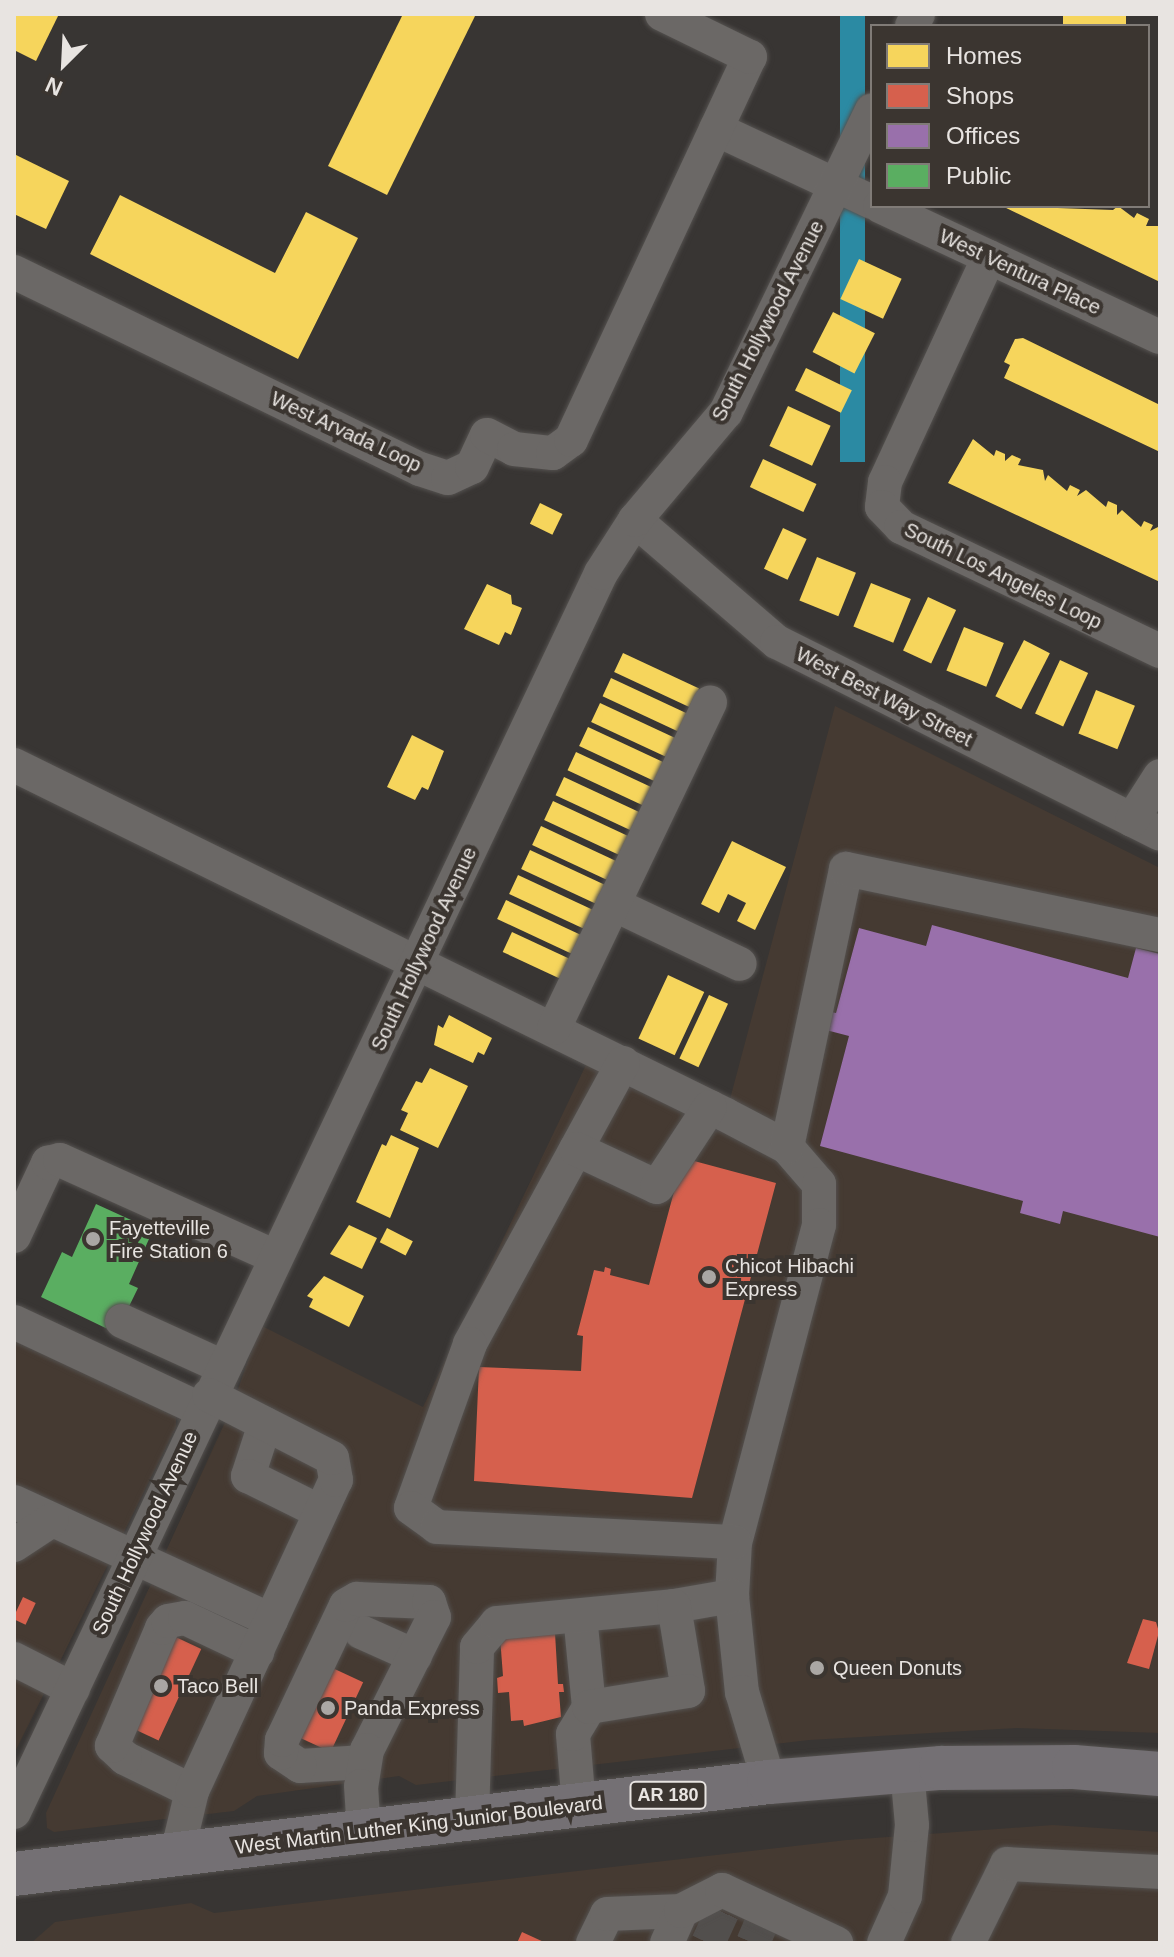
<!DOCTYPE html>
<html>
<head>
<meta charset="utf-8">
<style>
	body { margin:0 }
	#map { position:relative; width:1174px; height:1957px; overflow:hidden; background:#383533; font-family:Helvetica,sans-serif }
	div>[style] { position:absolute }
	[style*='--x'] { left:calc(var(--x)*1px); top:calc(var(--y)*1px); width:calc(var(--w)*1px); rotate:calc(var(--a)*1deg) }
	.built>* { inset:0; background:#453a32 }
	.water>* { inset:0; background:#2b8aa3; transform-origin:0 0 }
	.homes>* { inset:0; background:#f6d55c; transform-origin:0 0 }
	.shops>* { inset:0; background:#d6604d; transform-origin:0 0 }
	.offices>* { inset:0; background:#9970ab }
	.public>* { inset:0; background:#5aae61 }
	.minor-tunnel>* { height:34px; margin-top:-17px; transform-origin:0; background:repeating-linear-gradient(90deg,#524f4d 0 34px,transparent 0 51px) }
	.roads { filter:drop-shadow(0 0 2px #54514f) drop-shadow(0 0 2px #54514f) }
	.minor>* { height:34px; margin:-17px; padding:0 17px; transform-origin:17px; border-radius:17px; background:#6b6866 }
	.major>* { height:44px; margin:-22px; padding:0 22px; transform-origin:22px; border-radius:22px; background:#747074 }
	.dots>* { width:22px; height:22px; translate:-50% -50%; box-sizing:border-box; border:4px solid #3b3530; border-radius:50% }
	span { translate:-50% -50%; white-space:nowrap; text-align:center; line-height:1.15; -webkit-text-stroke:8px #3b3530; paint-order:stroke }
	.shield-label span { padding:2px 6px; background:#3b3530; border:2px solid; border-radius:6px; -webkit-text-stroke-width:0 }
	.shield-label { font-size:18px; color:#e8e4e1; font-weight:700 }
	.street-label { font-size:20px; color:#e8e4e1 }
	.poi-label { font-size:20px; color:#e8e4e1 }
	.left { translate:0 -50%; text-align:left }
	.frame { position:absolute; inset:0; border:16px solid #e8e4e1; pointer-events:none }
	.legend { position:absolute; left:870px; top:24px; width:280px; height:184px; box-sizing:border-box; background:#3b3530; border:2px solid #807b77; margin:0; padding:10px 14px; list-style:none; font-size:24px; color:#e8e4e1 }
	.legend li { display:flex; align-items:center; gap:16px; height:40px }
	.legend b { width:40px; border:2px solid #807b77 }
	.north { position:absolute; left:24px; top:24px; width:80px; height:80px; -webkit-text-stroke:6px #3b3530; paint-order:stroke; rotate:204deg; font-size:22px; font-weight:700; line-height:32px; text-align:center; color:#e8e4e1 }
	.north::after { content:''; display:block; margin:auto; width:28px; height:36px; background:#e8e4e1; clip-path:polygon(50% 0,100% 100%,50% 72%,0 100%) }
</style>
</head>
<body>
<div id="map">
	<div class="built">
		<i style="clip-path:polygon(835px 706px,1160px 868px,1160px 1733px,1017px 1728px,809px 1740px,416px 1785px,399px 1776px,257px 1796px,234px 1811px,54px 1832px,47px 1828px,46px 1813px,232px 1407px,260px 1325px,423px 1407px,594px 1048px,726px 1114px)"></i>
		<i style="clip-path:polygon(14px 1331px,176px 1412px,176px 1427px,14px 1754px)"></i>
		<i style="clip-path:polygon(1053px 1825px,1160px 1832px,1160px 1943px,31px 1943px,55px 1922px,191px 1903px,214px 1913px,847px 1840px)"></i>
	</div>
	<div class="water">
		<i style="left:840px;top:14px;width:25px;height:448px"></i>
	</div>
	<div class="homes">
		<i style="clip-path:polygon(14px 14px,59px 14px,36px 61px,14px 50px)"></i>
		<i style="clip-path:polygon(403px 14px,476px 14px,387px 195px,328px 166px)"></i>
		<i style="left:1063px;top:14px;width:63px;height:13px"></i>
		<i style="clip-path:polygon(14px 154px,69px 181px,46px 229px,14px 214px)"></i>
		<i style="clip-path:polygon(120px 195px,275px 273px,306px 212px,358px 238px,298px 359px,90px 254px)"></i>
		<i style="clip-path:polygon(1002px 206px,1113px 210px,1118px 206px,1134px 218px,1137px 213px,1149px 219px,1146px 226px,1160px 226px,1160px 282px)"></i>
		<i style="left:859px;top:259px;width:47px;height:44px;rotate:25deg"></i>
		<i style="left:833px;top:312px;width:47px;height:45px;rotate:27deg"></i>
		<i style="clip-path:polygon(1023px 338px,1160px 405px,1160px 452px,1004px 378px,1010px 365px,1004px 362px,1015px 339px)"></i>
		<i style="left:806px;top:368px;width:51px;height:25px;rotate:26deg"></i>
		<i style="left:788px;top:406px;width:47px;height:44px;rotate:25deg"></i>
		<i style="clip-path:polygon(973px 439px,994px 456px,996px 450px,1005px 454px,1005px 461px,1012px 455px,1021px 459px,1018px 465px,1043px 470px,1045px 481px,1048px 475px,1067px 491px,1070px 485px,1080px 490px,1077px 496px,1086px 490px,1106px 507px,1108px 501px,1117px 505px,1117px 515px,1122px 510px,1141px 527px,1144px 521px,1153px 525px,1150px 531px,1160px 526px,1160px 582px,948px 483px)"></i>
		<i style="left:763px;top:459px;width:59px;height:31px;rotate:25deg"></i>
		<i style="left:540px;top:503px;width:25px;height:23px;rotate:26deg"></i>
		<i style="left:783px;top:528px;width:26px;height:45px;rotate:25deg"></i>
		<i style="left:817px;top:557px;width:42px;height:47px;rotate:22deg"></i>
		<i style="left:871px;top:583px;width:43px;height:47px;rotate:22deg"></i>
		<i style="clip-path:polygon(487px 584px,511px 595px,512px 604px,522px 608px,511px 635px,505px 632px,499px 645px,464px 629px)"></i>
		<i style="left:928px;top:597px;width:31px;height:59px;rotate:25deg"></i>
		<i style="left:964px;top:627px;width:43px;height:47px;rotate:22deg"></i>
		<i style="left:1024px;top:640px;width:29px;height:63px;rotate:27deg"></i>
		<i style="left:623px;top:653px;width:84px;height:21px;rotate:25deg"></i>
		<i style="left:1060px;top:660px;width:31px;height:59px;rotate:25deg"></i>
		<i style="left:611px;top:678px;width:84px;height:20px;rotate:25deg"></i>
		<i style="left:1096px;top:690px;width:42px;height:47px;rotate:22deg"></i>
		<i style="left:600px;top:703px;width:83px;height:21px;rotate:25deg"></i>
		<i style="left:588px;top:727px;width:84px;height:21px;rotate:25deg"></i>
		<i style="clip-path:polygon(412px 735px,444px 751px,428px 790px,422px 787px,415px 800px,387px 787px)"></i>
		<i style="left:576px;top:752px;width:84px;height:20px;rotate:25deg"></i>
		<i style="left:564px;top:777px;width:84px;height:20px;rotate:25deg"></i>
		<i style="left:553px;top:801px;width:84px;height:21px;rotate:25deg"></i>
		<i style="left:541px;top:826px;width:84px;height:21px;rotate:25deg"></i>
		<i style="clip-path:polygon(732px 841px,786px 867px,755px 930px,737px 921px,746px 903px,728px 894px,719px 913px,701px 904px)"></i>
		<i style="left:530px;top:850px;width:83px;height:21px;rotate:25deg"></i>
		<i style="left:518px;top:875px;width:83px;height:21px;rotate:25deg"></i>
		<i style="left:506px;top:900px;width:84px;height:21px;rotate:25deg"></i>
		<i style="left:512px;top:932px;width:64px;height:22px;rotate:25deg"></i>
		<i style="left:668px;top:975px;width:40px;height:70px;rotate:25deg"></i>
		<i style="left:709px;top:995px;width:21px;height:70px;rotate:25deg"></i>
		<i style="clip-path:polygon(449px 1015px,492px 1038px,484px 1055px,478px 1052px,473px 1063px,434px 1045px,438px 1025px,443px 1028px)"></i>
		<i style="clip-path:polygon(430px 1068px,468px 1086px,438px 1148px,400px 1130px,408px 1113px,401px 1110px,416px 1081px,422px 1083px)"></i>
		<i style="clip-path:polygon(391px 1135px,419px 1148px,390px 1218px,356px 1202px,382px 1144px,386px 1146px)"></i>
		<i style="clip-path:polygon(349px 1225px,377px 1238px,362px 1269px,330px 1254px)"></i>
		<i style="left:387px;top:1228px;width:29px;height:16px;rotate:27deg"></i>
		<i style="clip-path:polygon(324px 1276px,364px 1296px,349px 1327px,309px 1307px,313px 1299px,307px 1296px)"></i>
	</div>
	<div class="shops">
		<i style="clip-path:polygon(683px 1158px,776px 1183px,692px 1498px,474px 1481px,479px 1367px,581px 1371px,583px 1336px,577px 1335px,594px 1270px,604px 1272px,605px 1267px,611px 1269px,610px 1275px,649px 1285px)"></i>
		<i style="left:23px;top:1597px;width:14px;height:24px;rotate:25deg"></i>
		<i style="clip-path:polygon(1143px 1619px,1156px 1622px,1159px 1632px,1149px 1669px,1127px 1663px)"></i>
		<i style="left:165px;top:1632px;width:40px;height:101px;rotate:25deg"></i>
		<i style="clip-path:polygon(555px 1633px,558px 1684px,563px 1684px,564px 1692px,559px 1692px,561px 1717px,524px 1726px,523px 1720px,511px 1721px,509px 1692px,498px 1693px,497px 1678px,503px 1676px,500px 1637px)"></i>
		<i style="left:326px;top:1665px;width:41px;height:77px;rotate:25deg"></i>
		<i style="clip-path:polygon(522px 1932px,546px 1943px,517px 1943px)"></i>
	</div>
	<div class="offices">
		<i style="clip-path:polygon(932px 925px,1128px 978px,1136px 948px,1160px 954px,1160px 1237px,1063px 1211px,1060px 1224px,1020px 1213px,1023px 1201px,820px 1146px,849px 1036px,826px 1030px,831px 1012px,836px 1013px,859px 928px,926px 946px)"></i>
	</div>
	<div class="public">
		<i style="clip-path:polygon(96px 1204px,153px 1230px,129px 1284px,138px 1288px,116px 1333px,41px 1297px,62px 1252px,72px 1257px)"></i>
	</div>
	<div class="minor-tunnel">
		<i style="--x:708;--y:1943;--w:43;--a:-65.2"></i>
		<i style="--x:753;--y:1943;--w:25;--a:-67"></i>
	</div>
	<div class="roads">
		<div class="minor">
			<i style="--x:912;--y:26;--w:13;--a:-63"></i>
			<i style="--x:716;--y:129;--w:172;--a:25.1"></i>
			<i style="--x:880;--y:206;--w:309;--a:25.1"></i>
			<i style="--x:989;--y:257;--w:248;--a:114.8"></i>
			<i style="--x:885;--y:482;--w:25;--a:97"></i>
			<i style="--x:882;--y:507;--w:28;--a:46"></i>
			<i style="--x:901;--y:527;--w:287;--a:25.6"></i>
			<i style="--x:14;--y:272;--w:451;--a:25.9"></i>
			<i style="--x:420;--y:469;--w:29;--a:18"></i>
			<i style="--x:448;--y:478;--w:26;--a:-25"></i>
			<i style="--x:472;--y:467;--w:35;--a:-65"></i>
			<i style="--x:487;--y:435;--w:30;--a:27"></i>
			<i style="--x:514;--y:449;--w:39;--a:6"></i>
			<i style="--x:553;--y:453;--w:22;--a:-36"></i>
			<i style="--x:571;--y:440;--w:423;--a:-65"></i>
			<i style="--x:750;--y:57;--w:98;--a:-154"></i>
			<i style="--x:635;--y:520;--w:187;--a:40.7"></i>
			<i style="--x:777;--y:642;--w:428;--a:26.6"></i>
			<i style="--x:14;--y:765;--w:793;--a:26.18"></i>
			<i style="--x:726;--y:1115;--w:69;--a:27.7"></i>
			<i style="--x:787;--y:1147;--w:49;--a:49.1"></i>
			<i style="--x:819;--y:1184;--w:41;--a:90"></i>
			<i style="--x:819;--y:1225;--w:328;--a:104.8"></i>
			<i style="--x:735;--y:1542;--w:54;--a:93.2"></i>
			<i style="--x:732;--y:1596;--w:97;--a:84.1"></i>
			<i style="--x:742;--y:1692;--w:94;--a:73.3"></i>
			<i style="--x:1132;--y:820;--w:52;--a:-57.5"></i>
			<i style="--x:613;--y:904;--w:140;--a:25.3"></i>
			<i style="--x:554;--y:1028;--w:361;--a:-64.4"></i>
			<i style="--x:623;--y:1063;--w:320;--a:118.6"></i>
			<i style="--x:470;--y:1344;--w:174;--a:109.8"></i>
			<i style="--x:411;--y:1508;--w:32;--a:36"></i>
			<i style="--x:437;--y:1527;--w:298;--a:2.9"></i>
			<i style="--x:787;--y:1147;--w:284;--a:-78"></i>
			<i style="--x:846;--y:869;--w:321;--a:11.9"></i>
			<i style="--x:576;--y:1149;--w:89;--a:25.1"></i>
			<i style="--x:657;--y:1187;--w:96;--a:-56.5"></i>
			<i style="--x:14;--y:1236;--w:81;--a:-65"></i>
			<i style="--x:48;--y:1163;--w:12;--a:-14"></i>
			<i style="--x:60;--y:1160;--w:237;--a:24.2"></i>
			<i style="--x:122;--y:1321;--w:111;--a:24.5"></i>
			<i style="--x:14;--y:1322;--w:208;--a:25.1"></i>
			<i style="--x:265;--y:1424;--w:55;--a:108.1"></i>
			<i style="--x:248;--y:1476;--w:81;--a:26.3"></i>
			<i style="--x:14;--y:1502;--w:283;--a:24.7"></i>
			<i style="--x:14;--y:1545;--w:45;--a:-33.3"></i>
			<i style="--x:674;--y:1606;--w:59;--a:-9.8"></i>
			<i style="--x:361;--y:1632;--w:59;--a:24"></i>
			<i style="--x:14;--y:1659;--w:66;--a:27"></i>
			<i style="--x:364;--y:1762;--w:64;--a:176.4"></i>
			<i style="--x:300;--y:1766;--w:23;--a:-146"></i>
			<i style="--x:281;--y:1753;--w:13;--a:-86"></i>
			<i style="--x:282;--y:1740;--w:149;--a:-64.6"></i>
			<i style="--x:346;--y:1605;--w:13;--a:-29"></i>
			<i style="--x:357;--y:1599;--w:72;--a:2.4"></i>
			<i style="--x:429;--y:1602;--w:16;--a:72"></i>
			<i style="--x:434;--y:1617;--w:149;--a:116.7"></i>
			<i style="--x:367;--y:1750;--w:36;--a:99"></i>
			<i style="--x:361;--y:1786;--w:46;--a:86.3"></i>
			<i style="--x:192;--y:1791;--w:75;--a:-153.8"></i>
			<i style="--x:125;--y:1758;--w:18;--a:-137"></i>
			<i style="--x:112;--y:1746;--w:128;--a:-67"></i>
			<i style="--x:162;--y:1628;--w:9;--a:-49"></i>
			<i style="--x:168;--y:1621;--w:17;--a:-10"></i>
			<i style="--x:185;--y:1618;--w:80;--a:25.3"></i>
			<i style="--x:579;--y:1806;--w:72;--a:-94.8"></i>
			<i style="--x:573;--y:1734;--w:31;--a:-59"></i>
			<i style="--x:589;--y:1707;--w:91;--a:-95.6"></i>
			<i style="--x:14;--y:1812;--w:1371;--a:-64.65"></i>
			<i style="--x:601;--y:573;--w:63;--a:-57.3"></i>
			<i style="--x:635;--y:520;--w:141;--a:-49.9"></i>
			<i style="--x:726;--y:412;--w:335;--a:-64.2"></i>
			<i style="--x:472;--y:1819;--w:172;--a:-88.3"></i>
			<i style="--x:477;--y:1647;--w:31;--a:-50"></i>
			<i style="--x:497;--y:1623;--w:178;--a:-5.5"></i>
			<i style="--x:674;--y:1606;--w:86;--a:80.6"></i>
			<i style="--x:688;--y:1691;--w:100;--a:170.8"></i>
			<i style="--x:177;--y:1854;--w:65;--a:-76.6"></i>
			<i style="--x:192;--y:1791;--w:343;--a:-65.2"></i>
			<i style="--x:336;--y:1480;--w:22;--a:-100"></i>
			<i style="--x:332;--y:1458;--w:138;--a:-152.9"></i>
			<i style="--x:593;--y:1943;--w:32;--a:-64"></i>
			<i style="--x:607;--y:1914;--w:74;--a:-2.3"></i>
			<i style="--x:667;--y:1943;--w:35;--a:-66"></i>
			<i style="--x:681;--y:1911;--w:46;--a:-27.1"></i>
			<i style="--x:722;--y:1890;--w:126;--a:24.9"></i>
			<i style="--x:884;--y:1943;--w:51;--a:-65.9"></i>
			<i style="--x:905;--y:1896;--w:71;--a:-84.4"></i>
			<i style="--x:912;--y:1825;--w:55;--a:-95.2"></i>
			<i style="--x:968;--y:1943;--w:88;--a:-63.7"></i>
			<i style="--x:1007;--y:1864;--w:153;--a:3"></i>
		</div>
		<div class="major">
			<i style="--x:14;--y:1874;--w:761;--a:-6.95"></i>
			<i style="--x:769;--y:1782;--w:173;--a:-4.7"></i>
			<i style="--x:941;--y:1768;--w:133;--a:-0.4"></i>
			<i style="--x:1074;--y:1767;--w:86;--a:4.7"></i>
		</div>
	</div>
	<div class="dots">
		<i style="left:93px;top:1239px;background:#aaa7a4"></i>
		<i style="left:709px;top:1277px;background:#aaa7a4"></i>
		<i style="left:817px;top:1668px;background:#aaa7a4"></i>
		<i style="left:161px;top:1686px;background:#aaa7a4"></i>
		<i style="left:328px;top:1708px;background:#aaa7a4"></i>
	</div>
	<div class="shield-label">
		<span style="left:668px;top:1795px">AR 180</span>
	</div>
	<div class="street-label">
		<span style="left:1020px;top:272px;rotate:25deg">West Ventura Place</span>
		<span style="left:768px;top:321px;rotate:-63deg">South Hollywood Avenue</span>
		<span style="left:346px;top:432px;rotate:25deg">West Arvada Loop</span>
		<span style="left:1003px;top:576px;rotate:26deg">South Los Angeles Loop</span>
		<span style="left:884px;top:697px;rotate:27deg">West Best Way Street</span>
		<span style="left:424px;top:949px;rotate:-65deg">South Hollywood Avenue</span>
		<span style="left:145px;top:1533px;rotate:-65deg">South Hollywood Avenue</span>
		<span style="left:419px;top:1825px;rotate:-7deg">West Martin Luther King Junior Boulevard</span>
	</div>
	<div class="poi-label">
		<span class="left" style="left:109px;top:1240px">Fayetteville<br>Fire Station 6</span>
		<span class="left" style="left:725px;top:1278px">Chicot Hibachi<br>Express</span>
		<span class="left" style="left:833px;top:1668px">Queen Donuts</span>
		<span class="left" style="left:177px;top:1686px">Taco Bell</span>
		<span class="left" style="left:344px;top:1708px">Panda Express</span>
	</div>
	<div class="frame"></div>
	<ul class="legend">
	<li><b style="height:22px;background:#f6d55c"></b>Homes</li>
	<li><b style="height:22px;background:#d6604d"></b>Shops</li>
	<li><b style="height:22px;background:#9970ab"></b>Offices</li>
	<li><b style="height:22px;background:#5aae61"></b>Public</li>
	</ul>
	<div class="north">N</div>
</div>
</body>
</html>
